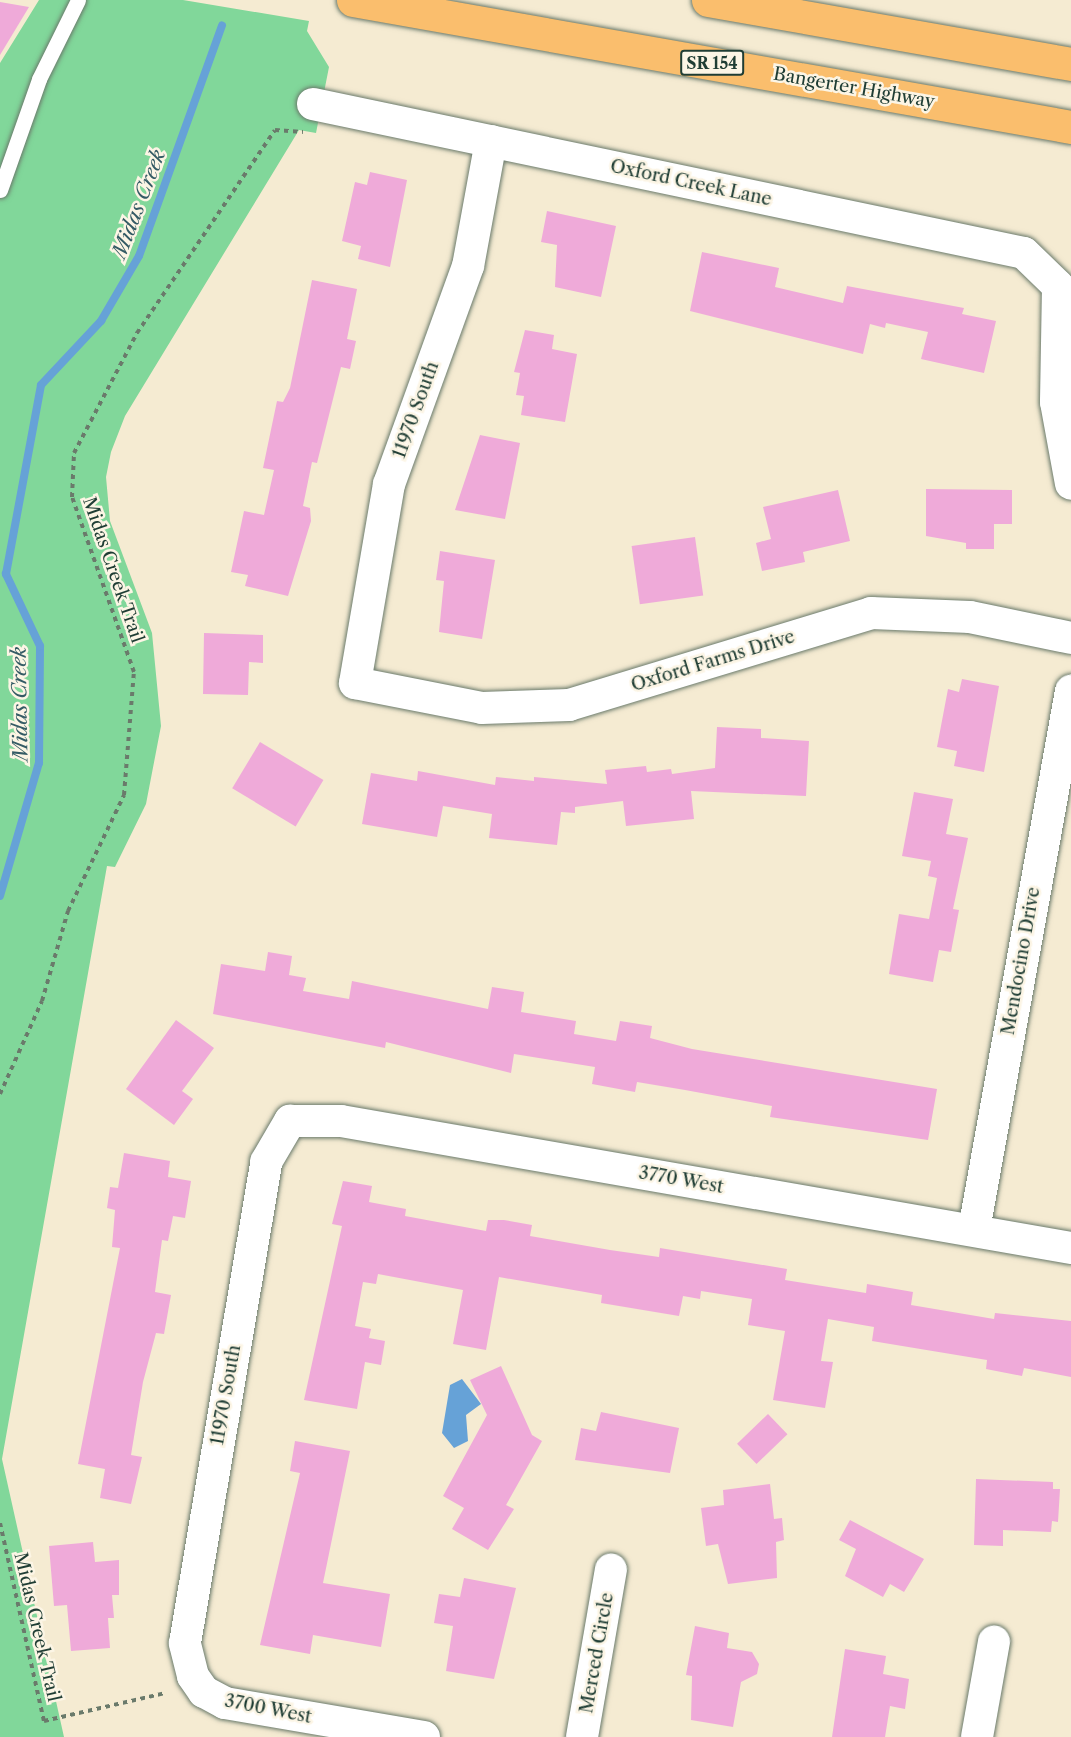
<!DOCTYPE html>
<html>
<head>
<meta charset="utf-8">
<style>
	body { margin:0 }
	#map { position:relative; width:1071px; height:1737px; overflow:hidden; background:#f5ebd2; font-family:"Libre Caslon Text",serif }
	div>[style] { position:absolute }
	[style*='--x'] { left:calc(var(--x)*1px); top:calc(var(--y)*1px); width:calc(var(--w)*1px); rotate:calc(var(--a)*1deg) }
	.green>* { inset:0; background:#81d79a }
	.water>* { inset:0; background:#66a2d7 }
	.stream>* { height:8px; margin:-4px; padding:0 4px; transform-origin:4px; border-radius:4px; background:#66a2d7 }
	.building>* { inset:0; background:#efaad9; transform-origin:0 0 }
	.path>* { height:4px; margin-top:-2px; transform-origin:0; background:repeating-linear-gradient(90deg,#6a7a6b 0 4.5px,transparent 0 9px) }
	.roads { filter:drop-shadow(0 0 2px #6a7a6b) drop-shadow(0 0 2px #6a7a6b) }
	.service>* { height:15px; margin:-7.5px; padding:0 7.5px; transform-origin:7.5px; border-radius:7.5px; background:#fff }
	.minor>* { height:32px; margin:-16px; padding:0 16px; transform-origin:16px; border-radius:16px; background:#fff }
	.motorway>* { height:33px; margin:-16.5px; padding:0 16.5px; transform-origin:16.5px; border-radius:16.5px; background:#fabe6d }
	span { translate:-50% -50%; white-space:nowrap; text-align:center; line-height:1.15; -webkit-text-stroke:5px #fcf5e5; paint-order:stroke }
	.shield-label span { padding:2px 4px; background:#fcf5e5; border:2px solid; border-radius:4px; -webkit-text-stroke-width:0 }
	.shield-label { font-size:16px; color:#1f3d34; font-weight:700 }
	.street-label { font-size:18px; color:#1f3d34 }
	.water-label { font-size:20px; color:#345b65; font-style:italic }
</style>
</head>
<body>
<div id="map">
	<div class="green">
		<i style="clip-path:polygon(39px 0,183px 0,309px 21px,307px 31px,329px 67px,316px 133px,299px 130px,125px 416px,111px 452px,106px 477px,110px 521px,152px 633px,161px 726px,146px 804px,115px 867px,107px 866px,2px 1459px,64px 1737px,0 1737px,0 63px)"></i>
	</div>
	<div class="water">
		<i style="clip-path:polygon(462px 1379px,481px 1404px,466px 1415px,468px 1441px,454px 1448px,442px 1433px,450px 1385px)"></i>
	</div>
	<div class="stream">
		<i style="--x:0;--y:896;--w:139;--a:-73.7"></i>
		<i style="--x:39;--y:763;--w:117;--a:-89.5"></i>
		<i style="--x:40;--y:646;--w:80;--a:-115.3"></i>
		<i style="--x:6;--y:574;--w:192;--a:-79.5"></i>
		<i style="--x:41;--y:385;--w:88;--a:-46.8"></i>
		<i style="--x:101;--y:321;--w:75;--a:-59.7"></i>
		<i style="--x:139;--y:256;--w:245;--a:-70.2"></i>
	</div>
	<div class="building">
		<i style="clip-path:polygon(0 2px,29px 7px,0 55px)"></i>
		<i style="clip-path:polygon(370px 172px,407px 180px,390px 267px,358px 259px,361px 246px,342px 241px,355px 182px,367px 185px)"></i>
		<i style="clip-path:polygon(547px 211px,616px 226px,601px 297px,555px 287px,557px 245px,541px 242px)"></i>
		<i style="clip-path:polygon(702px 252px,779px 268px,775px 287px,843px 303px,847px 286px,964px 308px,962px 314px,996px 321px,984px 373px,921px 359px,928px 332px,886px 323px,885px 328px,870px 324px,863px 354px,690px 311px)"></i>
		<i style="clip-path:polygon(312px 280px,357px 289px,347px 339px,356px 341px,350px 369px,341px 367px,317px 463px,312px 462px,303px 506px,310px 508px,311px 521px,288px 596px,245px 586px,248px 575px,231px 572px,244px 511px,264px 515px,274px 470px,263px 468px,277px 401px,283px 402px,290px 388px)"></i>
		<i style="clip-path:polygon(525px 330px,554px 335px,552px 349px,577px 354px,565px 422px,521px 415px,524px 396px,516px 395px,520px 373px,514px 372px)"></i>
		<i style="clip-path:polygon(480px 435px,520px 443px,505px 519px,455px 510px)"></i>
		<i style="clip-path:polygon(926px 489px,1012px 490px,1012px 524px,994px 524px,994px 549px,966px 549px,966px 543px,926px 536px)"></i>
		<i style="clip-path:polygon(838px 490px,850px 541px,803px 552px,805px 562px,762px 571px,756px 543px,771px 539px,763px 507px)"></i>
		<i style="left:695px;top:537px;width:59px;height:64px;rotate:82deg"></i>
		<i style="clip-path:polygon(440px 551px,495px 560px,482px 639px,439px 632px,444px 581px,436px 580px)"></i>
		<i style="clip-path:polygon(204px 633px,263px 635px,263px 663px,249px 662px,248px 695px,203px 694px)"></i>
		<i style="clip-path:polygon(962px 679px,999px 686px,984px 772px,954px 766px,957px 751px,937px 747px,948px 689px,959px 692px)"></i>
		<i style="clip-path:polygon(717px 727px,761px 729px,761px 738px,809px 741px,806px 796px,691px 791px,694px 819px,626px 826px,623px 801px,575px 807px,575px 813px,561px 812px,557px 845px,489px 838px,492px 814px,443px 806px,437px 837px,362px 824px,371px 773px,417px 781px,418px 771px,495px 785px,496px 777px,534px 781px,534px 777px,607px 784px,605px 770px,646px 766px,647px 772px,671px 769px,672px 774px,715px 768px)"></i>
		<i style="left:260px;top:742px;width:74px;height:54px;rotate:31deg"></i>
		<i style="clip-path:polygon(914px 792px,953px 799px,946px 834px,968px 838px,953px 909px,959px 910px,951px 952px,939px 950px,933px 982px,889px 974px,899px 914px,929px 919px,937px 878px,928px 876px,931px 861px,902px 856px)"></i>
		<i style="clip-path:polygon(268px 952px,292px 956px,289px 975px,306px 978px,303px 991px,349px 999px,352px 981px,488px 1009px,492px 987px,524px 992px,521px 1012px,576px 1021px,574px 1034px,616px 1041px,620px 1021px,652px 1026px,650px 1038px,692px 1049px,937px 1089px,928px 1140px,770px 1117px,772px 1106px,685px 1090px,637px 1082px,635px 1092px,592px 1084px,595px 1067px,514px 1054px,511px 1073px,386px 1042px,385px 1048px,213px 1014px,221px 964px,265px 971px)"></i>
		<i style="clip-path:polygon(176px 1020px,214px 1048px,182px 1091px,193px 1099px,174px 1125px,126px 1089px)"></i>
		<i style="clip-path:polygon(124px 1153px,170px 1161px,168px 1177px,191px 1181px,185px 1218px,173px 1216px,168px 1241px,162px 1240px,155px 1292px,171px 1295px,164px 1334px,156px 1333px,143px 1382px,131px 1455px,142px 1457px,131px 1504px,100px 1498px,105px 1469px,78px 1464px,120px 1248px,112px 1247px,115px 1210px,107px 1208px,110px 1187px,118px 1188px)"></i>
		<i style="clip-path:polygon(343px 1181px,372px 1186px,369px 1202px,406px 1209px,405px 1216px,486px 1231px,488px 1220px,504px 1220px,532px 1225px,530px 1236px,610px 1250px,659px 1257px,660px 1248px,787px 1269px,785px 1280px,866px 1293px,867px 1284px,913px 1292px,911px 1305px,994px 1319px,995px 1313px,1071px 1321px,1071px 1377px,1024px 1368px,1022px 1376px,986px 1369px,987px 1360px,872px 1341px,874px 1327px,828px 1319px,821px 1361px,833px 1362px,825px 1408px,773px 1400px,785px 1331px,748px 1325px,752px 1299px,701px 1291px,700px 1299px,683px 1296px,679px 1316px,601px 1303px,602px 1295px,499px 1277px,486px 1350px,453px 1344px,463px 1290px,378px 1274px,376px 1284px,363px 1282px,355px 1326px,371px 1329px,369px 1338px,385px 1341px,381px 1365px,365px 1362px,357px 1409px,304px 1400px,342px 1226px,332px 1224px)"></i>
		<i style="clip-path:polygon(501px 1366px,532px 1435px,542px 1441px,506px 1505px,514px 1509px,488px 1550px,452px 1529px,464px 1508px,443px 1496px,487px 1415px,470px 1380px)"></i>
		<i style="clip-path:polygon(601px 1412px,679px 1428px,670px 1473px,575px 1460px,581px 1428px,596px 1431px)"></i>
		<i style="left:768px;top:1414px;width:28px;height:43px;rotate:46deg"></i>
		<i style="clip-path:polygon(295px 1441px,350px 1451px,323px 1583px,390px 1594px,381px 1647px,313px 1635px,310px 1654px,260px 1645px,300px 1473px,290px 1471px)"></i>
		<i style="clip-path:polygon(976px 1479px,1053px 1482px,1053px 1489px,1060px 1489px,1058px 1522px,1052px 1521px,1051px 1532px,1003px 1530px,1003px 1546px,974px 1545px)"></i>
		<i style="clip-path:polygon(770px 1484px,774px 1519px,782px 1518px,784px 1540px,776px 1542px,777px 1578px,728px 1584px,718px 1544px,706px 1546px,701px 1508px,724px 1505px,723px 1490px)"></i>
		<i style="clip-path:polygon(850px 1520px,924px 1559px,904px 1592px,890px 1584px,883px 1597px,845px 1576px,856px 1549px,839px 1540px)"></i>
		<i style="clip-path:polygon(93px 1542px,95px 1562px,119px 1560px,119px 1595px,112px 1595px,114px 1618px,108px 1618px,110px 1648px,71px 1651px,67px 1605px,54px 1606px,49px 1546px)"></i>
		<i style="clip-path:polygon(464px 1578px,516px 1588px,494px 1679px,446px 1671px,453px 1626px,434px 1623px,439px 1594px,460px 1597px)"></i>
		<i style="clip-path:polygon(695px 1626px,729px 1633px,727px 1648px,752px 1652px,759px 1664px,757px 1674px,741px 1682px,733px 1727px,691px 1720px,692px 1676px,686px 1675px)"></i>
		<i style="clip-path:polygon(845px 1649px,886px 1656px,883px 1674px,909px 1679px,905px 1709px,890px 1706px,885px 1737px,832px 1737px)"></i>
	</div>
	<div class="path">
		<i style="--x:0;--y:1094;--w:102;--a:-65.7"></i>
		<i style="--x:42;--y:1001;--w:94;--a:-73.9"></i>
		<i style="--x:68;--y:911;--w:129;--a:-64.2"></i>
		<i style="--x:124;--y:795;--w:123;--a:-85.4"></i>
		<i style="--x:134;--y:672;--w:186;--a:-109.5"></i>
		<i style="--x:72;--y:497;--w:44;--a:-87.4"></i>
		<i style="--x:74;--y:453;--w:136;--a:-62.3"></i>
		<i style="--x:137;--y:333;--w:245;--a:-55.8"></i>
		<i style="--x:275;--y:130;--w:28;--a:4"></i>
		<i style="--x:0;--y:1523;--w:203;--a:77.5"></i>
		<i style="--x:44;--y:1721;--w:124;--a:-13"></i>
	</div>
	<div class="roads">
		<div class="service">
			<i style="--x:0;--y:190;--w:118;--a:-70.6"></i>
			<i style="--x:39;--y:79;--w:88;--a:-63.7"></i>
		</div>
		<div class="minor">
			<i style="--x:313;--y:104;--w:726;--a:11.84"></i>
			<i style="--x:1024;--y:253;--w:47;--a:44.1"></i>
			<i style="--x:1058;--y:286;--w:116;--a:91"></i>
			<i style="--x:1056;--y:402;--w:83;--a:79.6"></i>
			<i style="--x:491;--y:141;--w:127;--a:100.4"></i>
			<i style="--x:468;--y:266;--w:232;--a:109.9"></i>
			<i style="--x:389;--y:484;--w:202;--a:99.7"></i>
			<i style="--x:355;--y:683;--w:129;--a:11.1"></i>
			<i style="--x:482;--y:708;--w:87;--a:-2"></i>
			<i style="--x:569;--y:705;--w:316;--a:-16.9"></i>
			<i style="--x:871;--y:613;--w:99;--a:2.3"></i>
			<i style="--x:970;--y:617;--w:103;--a:11.7"></i>
			<i style="--x:974;--y:1230;--w:548;--a:-79.8"></i>
			<i style="--x:424;--y:1737;--w:202;--a:-170.3"></i>
			<i style="--x:225;--y:1703;--w:24;--a:-152"></i>
			<i style="--x:204;--y:1692;--w:19;--a:-125"></i>
			<i style="--x:193;--y:1676;--w:34;--a:-104"></i>
			<i style="--x:185;--y:1643;--w:488;--a:-80.4"></i>
			<i style="--x:266;--y:1162;--w:48;--a:-59.7"></i>
			<i style="--x:290;--y:1121;--w:51;--a:0"></i>
			<i style="--x:341;--y:1121;--w:741;--a:9.87"></i>
			<i style="--x:582;--y:1737;--w:170;--a:-80.2"></i>
			<i style="--x:977;--y:1737;--w:97;--a:-79.9"></i>
		</div>
		<div class="motorway">
			<i style="--x:353;--y:0;--w:729;--a:10.03"></i>
			<i style="--x:708;--y:0;--w:369;--a:10"></i>
		</div>
	</div>
	<div class="shield-label">
		<span style="left:712px;top:63px">SR 154</span>
	</div>
	<div class="street-label">
		<span style="left:854px;top:88px;rotate:10deg">Bangerter Highway</span>
		<span style="left:691px;top:183px;rotate:12deg">Oxford Creek Lane</span>
		<span style="left:416px;top:410px;rotate:-70deg">11970 South</span>
		<span style="left:113px;top:570px;rotate:71deg">Midas Creek Trail</span>
		<span style="left:713px;top:661px;rotate:-17deg">Oxford Farms Drive</span>
		<span style="left:1021px;top:961px;rotate:-80deg">Mendocino Drive</span>
		<span style="left:681px;top:1180px;rotate:10deg">3770 West</span>
		<span style="left:226px;top:1395px;rotate:-80deg">11970 South</span>
		<span style="left:37px;top:1627px;rotate:77deg">Midas Creek Trail</span>
		<span style="left:597px;top:1653px;rotate:-80deg">Merced Circle</span>
		<span style="left:268px;top:1709px;rotate:11deg">3700 West</span>
	</div>
	<div class="water-label">
		<span style="left:139px;top:204px;rotate:-69deg">Midas Creek</span>
		<span style="left:20px;top:704px;rotate:-91deg">Midas Creek</span>
	</div>
</div>
</body>
</html>
